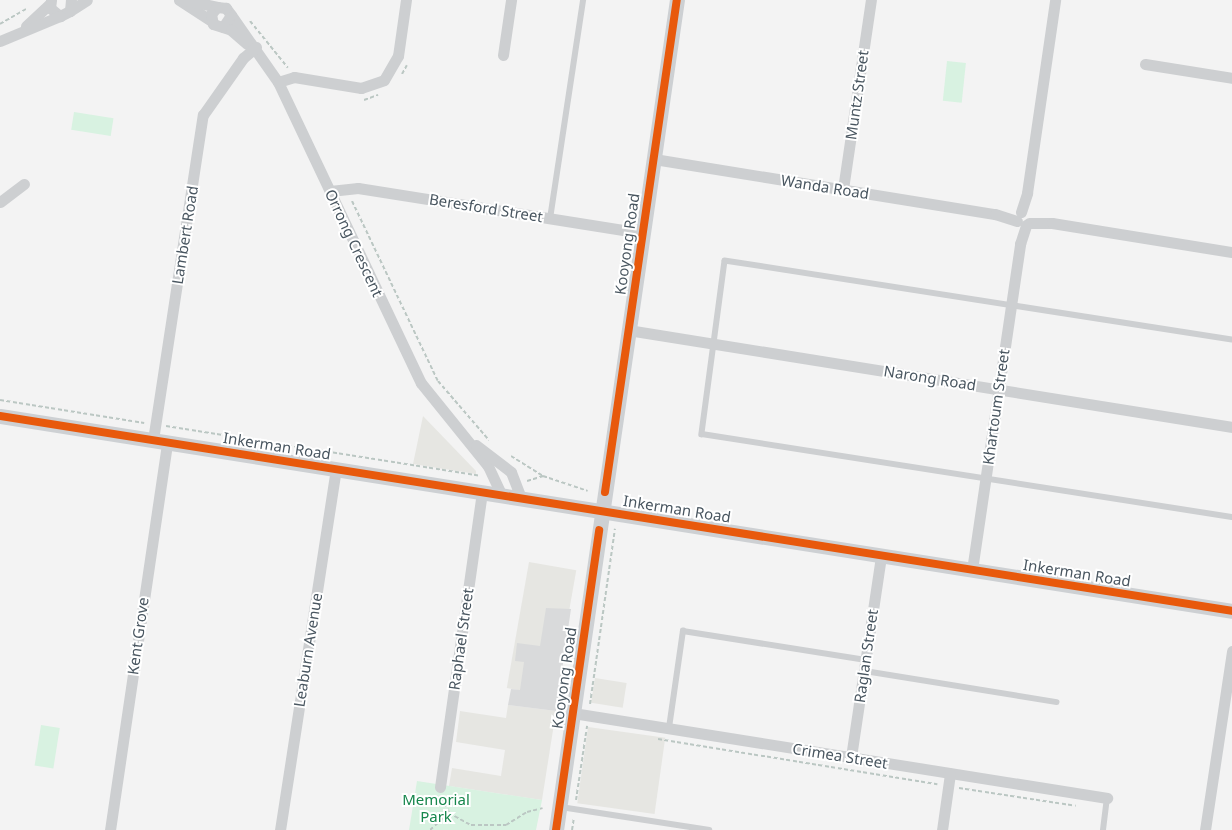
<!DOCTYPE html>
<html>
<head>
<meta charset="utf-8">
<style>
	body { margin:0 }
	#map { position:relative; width:1232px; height:830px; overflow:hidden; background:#f3f3f3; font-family:"Noto Sans",sans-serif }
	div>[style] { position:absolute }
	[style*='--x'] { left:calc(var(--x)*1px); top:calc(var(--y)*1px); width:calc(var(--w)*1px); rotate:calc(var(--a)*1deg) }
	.commercial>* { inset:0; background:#e6e6e2; transform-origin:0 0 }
	.green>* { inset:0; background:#d8f2e1; transform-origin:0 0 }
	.building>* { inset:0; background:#d9dadb }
	.path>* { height:2px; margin-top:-1px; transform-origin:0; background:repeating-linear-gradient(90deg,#bbc7c3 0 4px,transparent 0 6.5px) }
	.lane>* { height:5.5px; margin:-2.75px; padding:0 2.75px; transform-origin:2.75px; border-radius:2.75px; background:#cdcfd1 }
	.street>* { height:11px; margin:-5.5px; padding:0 5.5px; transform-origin:5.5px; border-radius:5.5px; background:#cdcfd1 }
	.secondary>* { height:15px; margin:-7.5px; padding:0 7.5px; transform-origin:7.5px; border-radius:7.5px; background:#cdd0d3 }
	.cycleway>* { height:8px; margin:-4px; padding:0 4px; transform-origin:4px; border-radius:4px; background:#e8590c }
	span { translate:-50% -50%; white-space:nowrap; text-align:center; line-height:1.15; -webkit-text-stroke:4px #fff; paint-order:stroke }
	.street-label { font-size:15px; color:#495660 }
	.park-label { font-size:15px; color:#16864c }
</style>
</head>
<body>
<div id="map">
	<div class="commercial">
		<i style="clip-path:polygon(423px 416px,476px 471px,476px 474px,413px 464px)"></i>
		<i style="left:529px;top:562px;width:48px;height:128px;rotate:10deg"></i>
		<i style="left:595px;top:678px;width:32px;height:25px;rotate:9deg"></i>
		<i style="clip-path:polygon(508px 705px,556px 711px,542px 800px,449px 786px,452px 768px,501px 776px,505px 750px,456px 742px,460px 711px,506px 718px)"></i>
		<i style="left:588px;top:727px;width:78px;height:77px;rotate:8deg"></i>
	</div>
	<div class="green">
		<i style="left:947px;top:61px;width:19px;height:40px;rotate:6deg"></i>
		<i style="left:74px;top:112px;width:40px;height:18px;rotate:9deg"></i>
		<i style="left:41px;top:725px;width:19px;height:41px;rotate:9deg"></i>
		<i style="clip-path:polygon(417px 781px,542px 800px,536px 830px,409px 830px)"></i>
	</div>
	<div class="building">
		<i style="clip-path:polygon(546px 608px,571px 609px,556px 711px,508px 705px,511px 689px,520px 690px,524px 662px,515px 661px,517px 643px,540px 646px)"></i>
	</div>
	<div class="path">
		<i style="--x:250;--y:21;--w:60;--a:51"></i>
		<i style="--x:0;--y:24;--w:30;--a:-30"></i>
		<i style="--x:402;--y:74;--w:10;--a:-61"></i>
		<i style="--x:364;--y:100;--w:15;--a:-20"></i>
		<i style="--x:352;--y:201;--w:199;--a:64.5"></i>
		<i style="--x:438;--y:381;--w:78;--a:49.2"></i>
		<i style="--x:0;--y:400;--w:146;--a:9.1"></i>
		<i style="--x:166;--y:426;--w:318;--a:9"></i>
		<i style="--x:511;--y:456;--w:38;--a:32"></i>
		<i style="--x:527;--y:481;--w:17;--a:-17"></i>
		<i style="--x:543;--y:476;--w:47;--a:18.4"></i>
		<i style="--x:590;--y:704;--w:177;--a:-81.9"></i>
		<i style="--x:658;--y:739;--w:283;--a:9.2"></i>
		<i style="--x:959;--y:788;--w:118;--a:8.7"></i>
		<i style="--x:442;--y:797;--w:17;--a:66"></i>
		<i style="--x:576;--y:800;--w:75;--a:-81.5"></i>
		<i style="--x:430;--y:830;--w:25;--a:-42"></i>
		<i style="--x:449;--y:813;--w:25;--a:29"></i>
		<i style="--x:471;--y:825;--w:35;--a:0"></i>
		<i style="--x:506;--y:825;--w:25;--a:-32"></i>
		<i style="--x:527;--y:812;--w:16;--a:-14"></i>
		<i style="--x:572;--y:830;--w:13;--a:-81"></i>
	</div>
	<div class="lane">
		<i style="--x:550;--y:219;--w:221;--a:-81.4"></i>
		<i style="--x:1232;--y:340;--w:513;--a:-171.14"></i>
		<i style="--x:725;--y:261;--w:175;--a:97.6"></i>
		<i style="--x:702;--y:434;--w:536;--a:8.9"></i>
		<i style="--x:865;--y:671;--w:194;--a:9.2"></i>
		<i style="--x:669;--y:728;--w:98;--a:-81.8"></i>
		<i style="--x:683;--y:631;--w:185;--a:9"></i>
		<i style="--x:561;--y:807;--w:150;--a:8.8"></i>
		<i style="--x:1103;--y:830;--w:32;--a:-83"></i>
	</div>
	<div class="street">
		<i style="--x:51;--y:0;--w:8;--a:97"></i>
		<i style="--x:50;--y:8;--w:13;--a:39"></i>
		<i style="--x:60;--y:16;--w:11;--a:-27"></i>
		<i style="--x:70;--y:11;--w:11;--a:-85"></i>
		<i style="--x:179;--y:0;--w:38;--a:33"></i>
		<i style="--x:185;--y:0;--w:33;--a:12"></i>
		<i style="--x:70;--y:11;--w:20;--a:-33"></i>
		<i style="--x:231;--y:15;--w:82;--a:55"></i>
		<i style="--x:278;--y:82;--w:333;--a:64.6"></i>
		<i style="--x:421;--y:383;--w:107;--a:51.1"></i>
		<i style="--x:488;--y:466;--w:31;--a:65"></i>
		<i style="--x:26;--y:26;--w:33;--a:-43"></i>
		<i style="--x:223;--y:27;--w:14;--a:-56"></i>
		<i style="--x:231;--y:15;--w:9;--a:-126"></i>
		<i style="--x:226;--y:8;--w:9;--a:-174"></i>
		<i style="--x:217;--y:7;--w:9;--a:131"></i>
		<i style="--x:211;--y:14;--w:10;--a:79"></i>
		<i style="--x:213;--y:24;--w:19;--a:18"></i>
		<i style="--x:231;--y:30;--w:21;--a:41"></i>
		<i style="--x:0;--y:41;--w:65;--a:-22.6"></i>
		<i style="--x:503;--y:55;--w:56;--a:-81.7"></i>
		<i style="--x:1145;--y:64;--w:88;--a:9.1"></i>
		<i style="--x:278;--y:82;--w:17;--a:-17"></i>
		<i style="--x:294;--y:77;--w:68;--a:9.3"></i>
		<i style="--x:361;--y:88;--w:24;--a:-19"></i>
		<i style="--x:384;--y:80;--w:28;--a:-60"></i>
		<i style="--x:398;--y:56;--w:57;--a:-81.9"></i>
		<i style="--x:654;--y:159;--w:345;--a:9.2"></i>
		<i style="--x:995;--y:214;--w:23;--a:18"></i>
		<i style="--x:843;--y:189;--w:191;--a:-81.6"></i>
		<i style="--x:330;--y:191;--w:28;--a:-6"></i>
		<i style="--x:358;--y:188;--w:289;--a:9"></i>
		<i style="--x:0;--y:202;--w:30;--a:-37"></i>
		<i style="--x:1021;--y:212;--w:20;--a:-72"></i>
		<i style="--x:1027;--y:193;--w:195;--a:-81.7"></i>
		<i style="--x:1029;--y:223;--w:23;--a:0"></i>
		<i style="--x:1052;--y:223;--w:182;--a:9.2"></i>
		<i style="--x:628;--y:330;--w:612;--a:9.12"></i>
		<i style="--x:153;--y:440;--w:329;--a:-81.3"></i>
		<i style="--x:203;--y:115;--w:70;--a:-54.9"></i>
		<i style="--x:243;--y:58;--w:17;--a:-40"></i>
		<i style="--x:476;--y:445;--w:44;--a:37.6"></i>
		<i style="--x:511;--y:472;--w:28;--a:69"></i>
		<i style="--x:972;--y:570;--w:330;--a:-81.6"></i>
		<i style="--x:1020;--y:244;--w:20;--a:-72"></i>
		<i style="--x:573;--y:713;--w:541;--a:9.04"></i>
		<i style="--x:851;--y:757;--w:203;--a:-81.5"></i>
		<i style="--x:440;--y:787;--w:299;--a:-81.9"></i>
		<i style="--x:110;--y:830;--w:391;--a:-81.6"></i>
		<i style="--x:280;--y:830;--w:365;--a:-81.2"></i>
		<i style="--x:942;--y:830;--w:57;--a:-81.9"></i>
		<i style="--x:1205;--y:830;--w:181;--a:-81.4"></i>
	</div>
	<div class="secondary">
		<i style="--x:0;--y:416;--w:1247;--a:8.99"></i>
		<i style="--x:556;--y:830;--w:839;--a:-81.71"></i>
	</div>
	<div class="cycleway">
		<i style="--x:0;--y:416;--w:1247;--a:8.99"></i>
		<i style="--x:605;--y:492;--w:497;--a:-81.7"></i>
		<i style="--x:556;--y:830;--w:303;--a:-81.8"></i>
	</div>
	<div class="street-label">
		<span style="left:857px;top:95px;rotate:-82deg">Muntz Street</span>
		<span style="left:825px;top:187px;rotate:9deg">Wanda Road</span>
		<span style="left:486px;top:208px;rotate:9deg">Beresford Street</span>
		<span style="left:185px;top:235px;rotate:-81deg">Lambert Road</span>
		<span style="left:354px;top:243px;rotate:65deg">Orrong Crescent</span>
		<span style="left:627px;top:244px;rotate:-82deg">Kooyong Road</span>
		<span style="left:930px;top:378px;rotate:9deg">Narong Road</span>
		<span style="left:996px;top:407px;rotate:-82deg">Khartoum Street</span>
		<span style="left:277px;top:446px;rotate:9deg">Inkerman Road</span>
		<span style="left:677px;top:509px;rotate:9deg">Inkerman Road</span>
		<span style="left:1077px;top:573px;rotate:9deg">Inkerman Road</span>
		<span style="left:138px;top:636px;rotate:-82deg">Kent Grove</span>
		<span style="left:461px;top:639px;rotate:-82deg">Raphael Street</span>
		<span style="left:308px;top:650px;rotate:-81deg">Leaburn Avenue</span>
		<span style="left:866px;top:656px;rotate:-82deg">Raglan Street</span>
		<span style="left:564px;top:678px;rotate:-82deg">Kooyong Road</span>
		<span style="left:840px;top:756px;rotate:9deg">Crimea Street</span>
	</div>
	<div class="park-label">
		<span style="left:436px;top:808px">Memorial<br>Park</span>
	</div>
</div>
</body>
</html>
